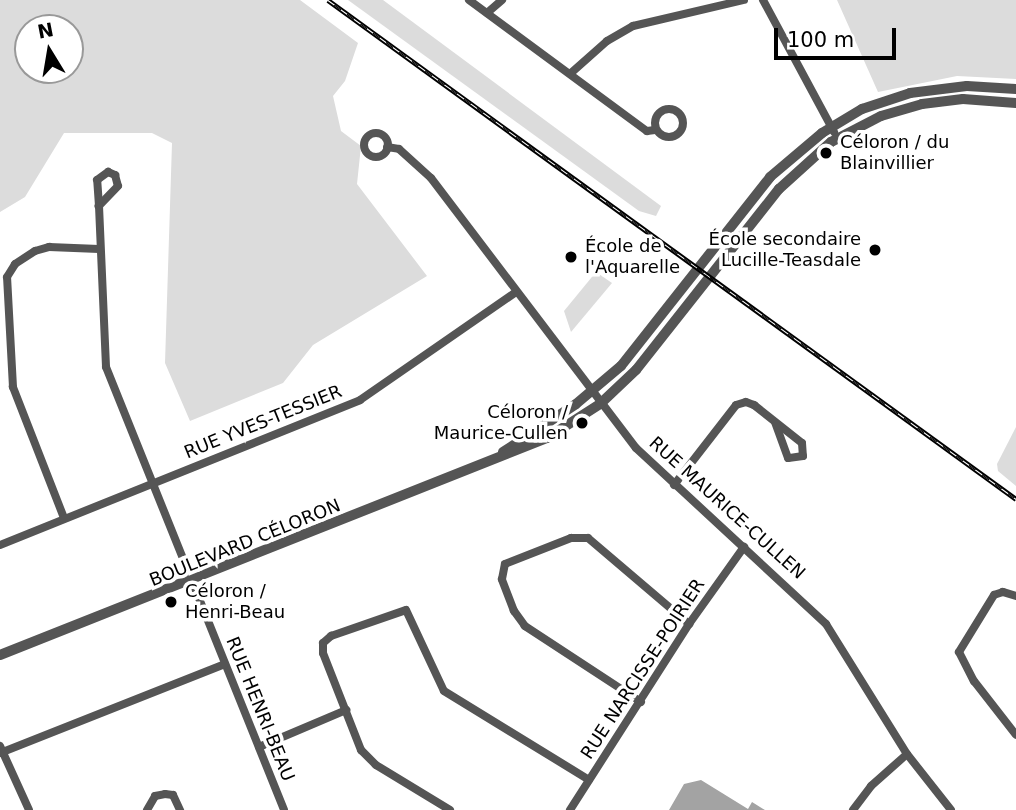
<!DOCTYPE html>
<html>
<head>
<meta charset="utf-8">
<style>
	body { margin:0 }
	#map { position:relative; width:1016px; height:810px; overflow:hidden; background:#fff; font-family:"DejaVu Sans",sans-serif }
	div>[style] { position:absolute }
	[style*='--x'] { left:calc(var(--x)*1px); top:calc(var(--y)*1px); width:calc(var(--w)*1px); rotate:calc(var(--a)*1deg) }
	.green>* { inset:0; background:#dcdcdc }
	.water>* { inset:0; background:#a3a3a3 }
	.minor>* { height:8px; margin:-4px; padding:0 4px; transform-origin:4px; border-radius:4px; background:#555 }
	.minor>.ring { margin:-4px; padding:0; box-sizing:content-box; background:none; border:8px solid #555; border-radius:50% }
	.tertiary>* { height:10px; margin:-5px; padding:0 5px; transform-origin:5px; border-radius:5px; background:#555 }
	.rail>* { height:5px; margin-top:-2.5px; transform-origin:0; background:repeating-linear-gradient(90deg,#fff 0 8px,#000 0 16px); box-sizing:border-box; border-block:2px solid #000 }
	.dots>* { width:19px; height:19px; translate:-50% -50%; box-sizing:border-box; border:4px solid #fff; border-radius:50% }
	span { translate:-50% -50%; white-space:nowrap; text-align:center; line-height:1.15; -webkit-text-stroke:7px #fff; paint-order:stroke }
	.poi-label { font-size:18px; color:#000 }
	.left { translate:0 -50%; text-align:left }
	.right { translate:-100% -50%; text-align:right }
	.street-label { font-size:18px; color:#000 }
	.north { position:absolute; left:14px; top:14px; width:70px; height:70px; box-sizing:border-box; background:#fff; border:2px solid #999; border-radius:50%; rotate:349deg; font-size:19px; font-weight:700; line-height:28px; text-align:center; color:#000 }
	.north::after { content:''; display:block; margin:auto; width:24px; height:32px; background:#000; clip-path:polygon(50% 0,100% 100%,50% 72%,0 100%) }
	.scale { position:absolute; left:774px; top:28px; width:122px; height:32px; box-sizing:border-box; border:4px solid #000; border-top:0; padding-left:9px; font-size:21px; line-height:24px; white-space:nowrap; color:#000; -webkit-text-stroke:5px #fff; paint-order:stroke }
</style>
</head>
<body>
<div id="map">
	<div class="green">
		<i style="clip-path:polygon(evenodd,0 0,300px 0,358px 43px,345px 81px,333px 96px,341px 131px,361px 146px,357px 184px,427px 276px,313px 345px,283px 383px,190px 421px,165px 363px,172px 143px,152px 133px,64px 133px,25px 197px,0 212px,0 0,28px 28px,70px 28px,70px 70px,28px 70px,28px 28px)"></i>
		<i style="clip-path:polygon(348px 0,383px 0,661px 206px,656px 216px,639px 211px)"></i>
		<i style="clip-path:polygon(837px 0,1016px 0,1016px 79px,957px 76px,878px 92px)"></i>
		<i style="clip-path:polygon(596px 272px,612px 283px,571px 332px,564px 311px)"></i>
		<i style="clip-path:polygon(1016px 427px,1016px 486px,998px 471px,997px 464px)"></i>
	</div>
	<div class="water">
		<i style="clip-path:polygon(701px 780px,748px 809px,752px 802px,765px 810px,669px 810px,684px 784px)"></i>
	</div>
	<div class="minor">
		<i style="--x:469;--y:0;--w:221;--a:36.4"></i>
		<i style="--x:647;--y:131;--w:8;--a:-7"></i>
		<i style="--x:763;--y:0;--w:150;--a:61.7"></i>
		<i style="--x:487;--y:13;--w:20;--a:-41"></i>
		<i style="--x:571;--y:73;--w:48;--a:-41.6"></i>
		<i style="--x:607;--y:41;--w:30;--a:-30"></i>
		<i style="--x:633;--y:26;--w:114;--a:-13.2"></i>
		<i class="ring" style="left:655px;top:109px;width:20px;height:20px"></i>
		<i class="ring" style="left:364px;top:133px;width:16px;height:16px"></i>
		<i style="--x:387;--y:147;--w:12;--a:9"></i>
		<i style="--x:399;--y:149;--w:43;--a:42.2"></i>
		<i style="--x:431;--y:178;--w:339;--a:52.8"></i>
		<i style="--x:636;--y:448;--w:259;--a:42.8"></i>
		<i style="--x:826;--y:624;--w:153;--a:58.1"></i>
		<i style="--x:907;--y:754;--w:71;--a:51.8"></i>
		<i style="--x:108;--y:172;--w:8;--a:23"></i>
		<i style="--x:115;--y:175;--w:11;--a:75"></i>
		<i style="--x:118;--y:186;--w:28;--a:134"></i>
		<i style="--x:99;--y:206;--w:26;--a:-94"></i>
		<i style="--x:97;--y:180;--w:14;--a:-36"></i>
		<i style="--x:99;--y:206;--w:161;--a:87.5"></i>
		<i style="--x:106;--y:367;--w:477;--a:68.1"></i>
		<i style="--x:674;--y:485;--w:101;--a:-52.2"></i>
		<i style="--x:736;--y:405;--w:10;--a:-17"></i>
		<i style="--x:746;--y:402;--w:9;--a:21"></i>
		<i style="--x:754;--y:405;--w:61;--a:38.4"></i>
		<i style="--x:802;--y:443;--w:13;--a:86"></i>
		<i style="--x:803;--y:456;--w:15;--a:172"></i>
		<i style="--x:788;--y:458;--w:37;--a:-110"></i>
		<i style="--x:64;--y:518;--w:141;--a:-111.3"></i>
		<i style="--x:13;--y:387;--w:110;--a:-93.1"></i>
		<i style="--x:7;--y:277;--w:15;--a:-58"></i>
		<i style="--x:15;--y:264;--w:24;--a:-33"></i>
		<i style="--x:35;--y:251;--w:15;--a:-16"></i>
		<i style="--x:49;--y:247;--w:50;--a:2.3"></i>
		<i style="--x:0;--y:545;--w:388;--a:-21.9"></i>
		<i style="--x:360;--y:400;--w:190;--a:-34.7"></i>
		<i style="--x:1016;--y:596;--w:14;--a:-163"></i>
		<i style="--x:1003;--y:592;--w:9;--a:162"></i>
		<i style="--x:994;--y:595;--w:67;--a:121.6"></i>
		<i style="--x:959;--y:652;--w:33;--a:63"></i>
		<i style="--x:974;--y:681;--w:68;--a:52.1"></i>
		<i style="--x:641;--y:702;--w:139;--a:-146.8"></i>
		<i style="--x:525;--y:626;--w:19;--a:-126"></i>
		<i style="--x:514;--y:611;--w:34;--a:-111"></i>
		<i style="--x:502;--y:579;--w:15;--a:-79"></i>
		<i style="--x:505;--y:564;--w:71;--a:-21.5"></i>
		<i style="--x:571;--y:538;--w:17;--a:0"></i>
		<i style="--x:588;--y:538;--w:133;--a:40.4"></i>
		<i style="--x:0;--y:746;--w:70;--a:65.6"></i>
		<i style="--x:259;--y:747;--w:95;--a:-23"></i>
		<i style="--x:0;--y:753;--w:242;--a:-21.6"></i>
		<i style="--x:147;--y:810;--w:16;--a:-60"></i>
		<i style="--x:155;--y:796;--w:10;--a:-11"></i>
		<i style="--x:165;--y:794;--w:8;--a:7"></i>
		<i style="--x:173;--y:795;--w:17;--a:65"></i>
		<i style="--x:450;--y:810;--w:87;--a:-148.7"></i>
		<i style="--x:376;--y:765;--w:21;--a:-135"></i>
		<i style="--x:361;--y:750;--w:104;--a:-111.4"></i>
		<i style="--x:323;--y:653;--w:10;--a:-90"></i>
		<i style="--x:323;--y:643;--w:11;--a:-41"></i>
		<i style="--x:331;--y:636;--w:79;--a:-19.1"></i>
		<i style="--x:406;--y:610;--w:89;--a:64.9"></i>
		<i style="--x:444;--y:691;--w:170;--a:31.5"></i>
		<i style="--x:570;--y:810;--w:221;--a:-57.4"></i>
		<i style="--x:689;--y:624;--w:95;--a:-54.5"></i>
		<i style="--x:853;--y:810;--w:30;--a:-53"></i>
		<i style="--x:871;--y:786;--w:48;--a:-41.6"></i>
	</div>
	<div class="tertiary">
		<i style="--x:503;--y:452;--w:87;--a:-33.3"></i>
		<i style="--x:576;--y:404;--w:59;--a:-40.2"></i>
		<i style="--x:621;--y:366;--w:241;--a:-51.7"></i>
		<i style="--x:770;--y:177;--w:68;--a:-40.2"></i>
		<i style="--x:822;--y:133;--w:47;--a:-31"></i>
		<i style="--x:862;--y:109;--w:51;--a:-18.4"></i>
		<i style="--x:910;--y:93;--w:57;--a:-7"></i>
		<i style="--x:967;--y:86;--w:49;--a:3.5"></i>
		<i style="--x:0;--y:655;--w:588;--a:-21.64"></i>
		<i style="--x:547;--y:438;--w:63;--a:-32.7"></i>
		<i style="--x:600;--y:404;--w:50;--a:-43.4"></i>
		<i style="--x:636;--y:370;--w:231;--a:-51.7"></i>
		<i style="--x:779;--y:189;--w:70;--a:-42.1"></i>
		<i style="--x:831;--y:142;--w:56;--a:-27.5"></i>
		<i style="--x:881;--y:116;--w:43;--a:-16.3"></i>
		<i style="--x:922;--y:104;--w:41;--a:-7"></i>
		<i style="--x:963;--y:99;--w:53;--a:4.3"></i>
	</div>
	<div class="rail">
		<i style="--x:328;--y:0;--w:850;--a:35.95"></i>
	</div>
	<div class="dots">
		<i style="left:826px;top:153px;background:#000"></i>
		<i style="left:875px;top:250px;background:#000"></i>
		<i style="left:571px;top:257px;background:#000"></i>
		<i style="left:582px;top:423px;background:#000"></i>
		<i style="left:171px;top:602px;background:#000"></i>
	</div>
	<div class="poi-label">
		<span class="left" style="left:840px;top:153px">Céloron / du<br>Blainvillier</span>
		<span class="right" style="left:861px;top:250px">École secondaire<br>Lucille-Teasdale</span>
		<span class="left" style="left:585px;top:257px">École de<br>l'Aquarelle</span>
		<span class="right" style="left:568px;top:423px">Céloron /<br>Maurice-Cullen</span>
		<span class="left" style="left:185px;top:602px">Céloron /<br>Henri-Beau</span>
	</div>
	<div class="street-label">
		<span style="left:263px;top:422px;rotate:-22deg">RUE YVES-TESSIER</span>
		<span style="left:727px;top:508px;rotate:42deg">RUE MAURICE-CULLEN</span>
		<span style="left:245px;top:543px;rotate:-22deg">BOULEVARD CÉLORON</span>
		<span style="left:643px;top:669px;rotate:-57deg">RUE NARCISSE-POIRIER</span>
		<span style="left:260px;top:709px;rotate:68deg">RUE HENRI-BEAU</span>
	</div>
	<div class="north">N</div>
	<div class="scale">100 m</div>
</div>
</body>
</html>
